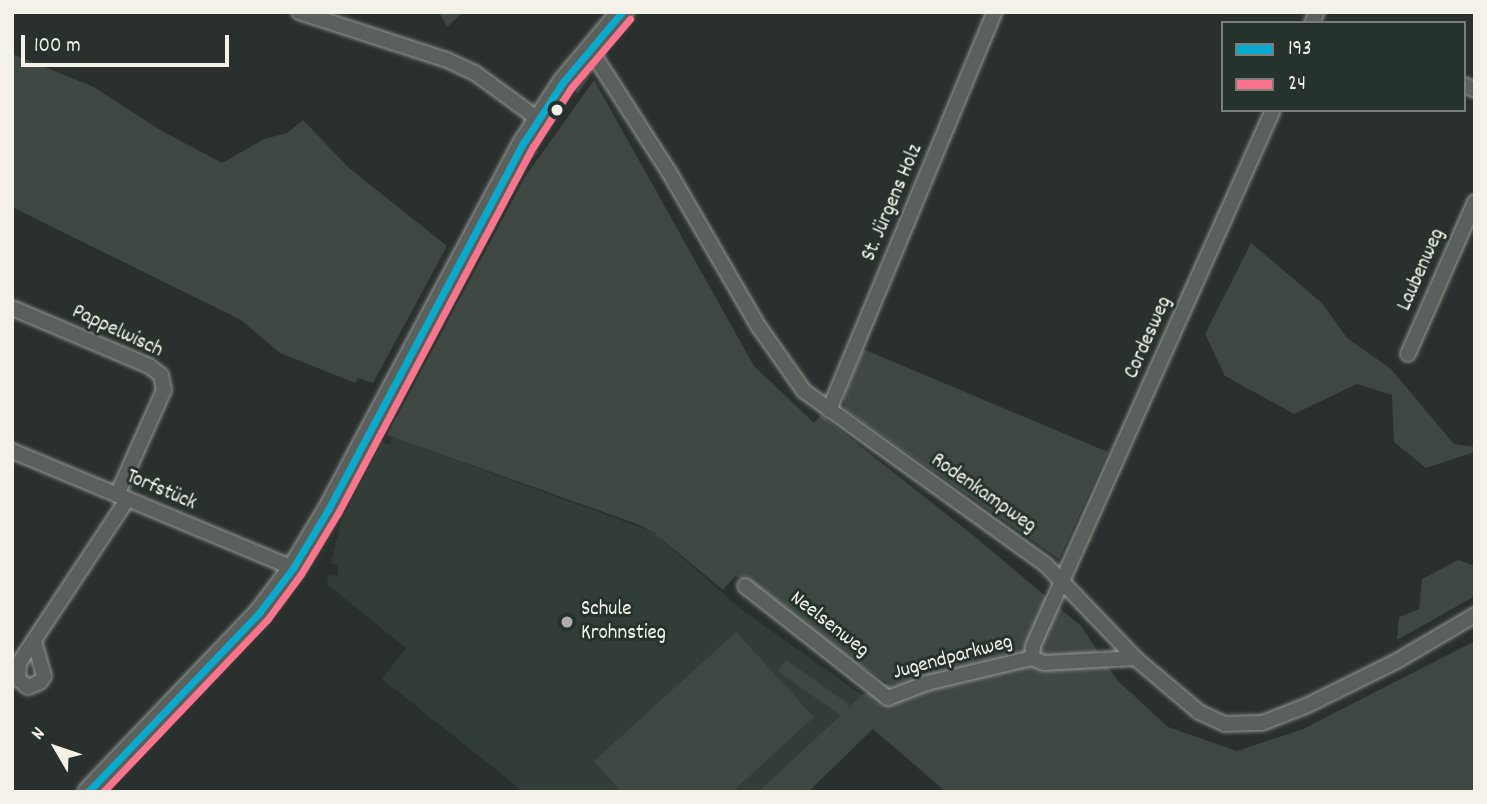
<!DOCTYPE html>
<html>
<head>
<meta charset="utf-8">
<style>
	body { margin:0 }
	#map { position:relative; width:1487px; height:804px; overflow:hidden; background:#29302d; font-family:Dekko,sans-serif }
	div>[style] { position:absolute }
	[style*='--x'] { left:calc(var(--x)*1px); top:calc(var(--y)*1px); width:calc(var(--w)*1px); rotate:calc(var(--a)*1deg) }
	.built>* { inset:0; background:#323d37 }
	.green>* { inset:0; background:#3e4742; transform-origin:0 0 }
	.roads { filter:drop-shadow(0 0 2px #969996) drop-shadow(0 0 2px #969996) }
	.street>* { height:14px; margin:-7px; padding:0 7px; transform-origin:7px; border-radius:7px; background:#5c605c }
	.primary>* { height:21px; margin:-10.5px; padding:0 10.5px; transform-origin:10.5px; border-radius:10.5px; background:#5c605c }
	.bus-1>* { height:7px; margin:-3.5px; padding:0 3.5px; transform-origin:3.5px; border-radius:3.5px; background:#06acd0 }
	.bus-2>* { height:7px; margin:-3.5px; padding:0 3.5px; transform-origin:3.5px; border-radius:3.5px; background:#fc738d }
	.dots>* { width:19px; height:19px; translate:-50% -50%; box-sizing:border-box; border:4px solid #26332d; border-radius:50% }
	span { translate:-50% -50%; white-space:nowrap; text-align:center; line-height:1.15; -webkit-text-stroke:6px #26332d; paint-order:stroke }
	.street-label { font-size:21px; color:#f4f1e8 }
	.poi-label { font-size:21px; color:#f4f1e8 }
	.left { translate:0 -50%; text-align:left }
	.frame { position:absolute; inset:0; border:14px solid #f4f1e8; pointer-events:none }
	.legend { position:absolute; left:1221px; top:21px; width:245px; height:91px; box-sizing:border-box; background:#26332d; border:2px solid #787f78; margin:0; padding:9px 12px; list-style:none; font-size:21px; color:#f4f1e8 }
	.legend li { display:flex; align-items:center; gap:14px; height:35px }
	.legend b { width:35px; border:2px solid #787f78 }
	.north { position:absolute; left:21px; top:713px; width:70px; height:70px; -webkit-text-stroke:5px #26332d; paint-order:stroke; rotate:309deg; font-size:19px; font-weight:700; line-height:28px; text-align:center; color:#f4f1e8 }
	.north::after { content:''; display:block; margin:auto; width:24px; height:32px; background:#f4f1e8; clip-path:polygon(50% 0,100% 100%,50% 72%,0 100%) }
	.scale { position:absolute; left:21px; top:35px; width:208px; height:32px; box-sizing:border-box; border:4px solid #f4f1e8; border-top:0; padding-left:9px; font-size:21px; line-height:24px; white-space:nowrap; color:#f4f1e8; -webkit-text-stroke:5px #26332d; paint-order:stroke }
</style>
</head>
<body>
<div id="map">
	<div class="built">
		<i style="clip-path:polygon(393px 437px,653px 532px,742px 610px,862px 695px,758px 792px,524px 792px,382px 679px,406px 648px,327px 584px,328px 575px,337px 576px,339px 565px,331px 563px,341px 522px,382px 442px,389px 445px)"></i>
	</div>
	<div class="green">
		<i style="clip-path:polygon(439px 12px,463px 12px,447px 27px)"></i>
		<i style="clip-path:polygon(12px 54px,92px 86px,162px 131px,222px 163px,264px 139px,287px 133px,303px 120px,349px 168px,447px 246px,373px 383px,358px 378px,355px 383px,280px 353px,241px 320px,12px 207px)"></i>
		<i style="clip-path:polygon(585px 66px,596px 67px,578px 94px,570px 86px)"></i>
		<i style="clip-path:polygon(594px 80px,754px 366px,814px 423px,821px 415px,974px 536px,1081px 626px,1117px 680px,1168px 727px,1237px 751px,1303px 729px,1475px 641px,1475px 792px,946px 792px,873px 729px,808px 792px,758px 792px,862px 695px,888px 683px,846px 656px,749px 583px,735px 576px,723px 590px,653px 532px,637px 524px,387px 435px,525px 177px)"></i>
		<i style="clip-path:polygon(534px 148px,538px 152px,520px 174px,393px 409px,516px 172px)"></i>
		<i style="clip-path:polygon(1251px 243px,1322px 303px,1347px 338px,1391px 369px,1454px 444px,1475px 447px,1475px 452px,1426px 468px,1394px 442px,1392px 395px,1357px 384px,1294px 414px,1225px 376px,1205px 334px)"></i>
		<i style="clip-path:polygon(863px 349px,1108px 452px,1059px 559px,845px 409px,844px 397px)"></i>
		<i style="clip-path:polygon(1458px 560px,1475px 566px,1475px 596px,1397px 640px,1399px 617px,1419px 609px,1422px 579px)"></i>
		<i style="clip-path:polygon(736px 632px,814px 717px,732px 792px,621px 792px,594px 761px)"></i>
		<i style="left:786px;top:660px;width:78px;height:14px;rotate:35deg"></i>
	</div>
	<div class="roads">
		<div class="street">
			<i style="--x:299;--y:12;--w:156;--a:18"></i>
			<i style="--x:447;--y:60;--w:31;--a:25"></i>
			<i style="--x:475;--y:73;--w:78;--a:36.1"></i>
			<i style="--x:1312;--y:23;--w:12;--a:-66"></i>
			<i style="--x:590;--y:49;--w:146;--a:57.3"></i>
			<i style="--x:669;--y:172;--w:179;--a:59.9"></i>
			<i style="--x:759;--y:327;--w:78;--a:54.9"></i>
			<i style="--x:804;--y:391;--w:297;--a:35.7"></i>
			<i style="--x:1045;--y:564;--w:130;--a:46.2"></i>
			<i style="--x:1135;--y:658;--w:84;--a:40.2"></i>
			<i style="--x:1199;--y:712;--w:29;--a:25"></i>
			<i style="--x:1225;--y:724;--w:37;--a:-2"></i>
			<i style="--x:1262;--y:723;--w:47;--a:-21.1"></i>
			<i style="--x:1306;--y:706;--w:102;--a:-26.3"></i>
			<i style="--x:1397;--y:661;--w:91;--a:-30.5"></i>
			<i style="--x:1464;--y:85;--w:12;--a:24"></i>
			<i style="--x:12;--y:308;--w:149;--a:22.9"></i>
			<i style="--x:149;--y:366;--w:15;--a:37"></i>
			<i style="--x:161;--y:375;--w:15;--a:79"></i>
			<i style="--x:164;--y:390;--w:115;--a:114.1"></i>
			<i style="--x:1408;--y:354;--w:166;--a:-66.2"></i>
			<i style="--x:829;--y:410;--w:431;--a:-67.4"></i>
			<i style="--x:12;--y:451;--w:304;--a:22.6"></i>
			<i style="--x:745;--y:586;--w:182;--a:38.1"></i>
			<i style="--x:888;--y:698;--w:42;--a:-21"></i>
			<i style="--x:927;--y:683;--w:108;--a:-13.4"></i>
			<i style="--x:1032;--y:658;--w:12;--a:-85"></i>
			<i style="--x:1033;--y:646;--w:587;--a:-65.88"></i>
			<i style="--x:34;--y:641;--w:36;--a:74"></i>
			<i style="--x:44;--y:676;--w:7;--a:124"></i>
			<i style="--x:40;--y:682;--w:13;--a:157"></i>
			<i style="--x:28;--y:687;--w:13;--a:-141"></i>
			<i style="--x:18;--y:679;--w:16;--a:-86"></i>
			<i style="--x:19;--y:663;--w:196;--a:-56.5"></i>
			<i style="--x:1032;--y:658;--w:13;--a:23"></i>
			<i style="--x:1044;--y:663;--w:91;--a:-3.1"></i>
		</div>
		<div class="primary">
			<i style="--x:88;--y:792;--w:248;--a:-46.3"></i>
			<i style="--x:259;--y:613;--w:56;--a:-52.9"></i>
			<i style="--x:293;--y:568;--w:70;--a:-59"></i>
			<i style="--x:329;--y:508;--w:415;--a:-62"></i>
			<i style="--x:524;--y:142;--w:72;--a:-57"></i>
			<i style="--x:563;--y:82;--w:92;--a:-49.9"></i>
		</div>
	</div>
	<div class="bus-1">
		<i style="--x:88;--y:792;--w:248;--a:-46.3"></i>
		<i style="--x:259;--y:613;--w:56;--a:-52.9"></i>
		<i style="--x:293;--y:568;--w:70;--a:-59"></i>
		<i style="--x:329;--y:508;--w:415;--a:-62"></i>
		<i style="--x:524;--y:142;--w:72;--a:-57"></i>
		<i style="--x:563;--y:82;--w:92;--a:-49.9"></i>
	</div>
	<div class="bus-2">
		<i style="--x:103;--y:792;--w:238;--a:-46.4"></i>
		<i style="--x:267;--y:620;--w:57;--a:-53.5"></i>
		<i style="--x:301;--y:574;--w:71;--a:-58.8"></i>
		<i style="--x:338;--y:513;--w:415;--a:-62"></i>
		<i style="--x:533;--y:147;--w:70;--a:-57.2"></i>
		<i style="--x:571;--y:88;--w:91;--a:-49.5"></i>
	</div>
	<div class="dots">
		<i style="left:557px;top:110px;background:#f4f1e8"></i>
		<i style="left:567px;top:622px;background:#adada7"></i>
	</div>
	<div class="street-label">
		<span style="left:893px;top:203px;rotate:-67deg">St. Jürgens Holz</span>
		<span style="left:1422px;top:270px;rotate:-66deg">Laubenweg</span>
		<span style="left:117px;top:332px;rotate:25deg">Pappelwisch</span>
		<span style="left:1149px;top:338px;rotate:-66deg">Cordesweg</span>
		<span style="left:161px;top:491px;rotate:23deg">Torfstück</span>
		<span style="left:983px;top:494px;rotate:35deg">Rodenkampweg</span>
		<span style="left:829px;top:625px;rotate:38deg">Neelsenweg</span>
		<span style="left:953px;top:658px;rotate:-15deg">Jugendparkweg</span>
	</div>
	<div class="poi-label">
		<span class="left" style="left:581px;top:622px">Schule<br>Krohnstieg</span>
	</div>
	<div class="frame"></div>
	<ul class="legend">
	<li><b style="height:9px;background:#06acd0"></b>193</li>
	<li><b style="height:9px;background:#fc738d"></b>24</li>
	</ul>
	<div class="north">N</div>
	<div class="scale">100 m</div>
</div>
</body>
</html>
